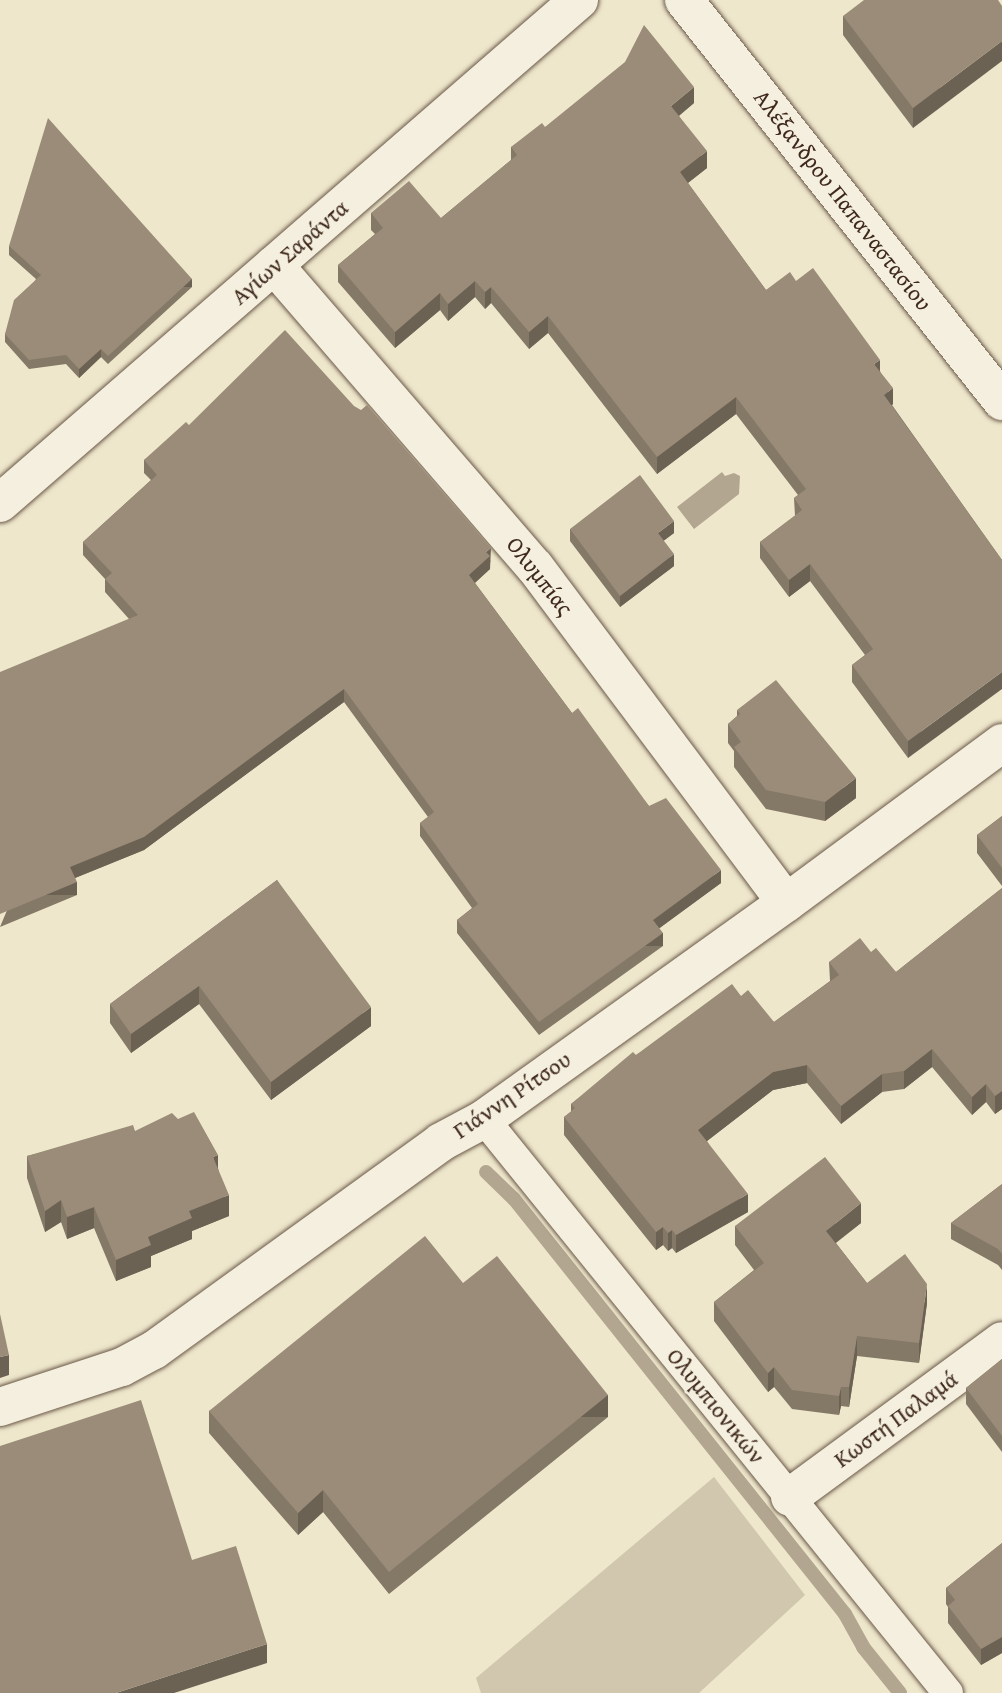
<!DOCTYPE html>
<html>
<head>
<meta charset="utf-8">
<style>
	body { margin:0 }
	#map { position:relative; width:1002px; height:1693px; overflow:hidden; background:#eee7cc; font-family:"Gentium Book Plus",serif }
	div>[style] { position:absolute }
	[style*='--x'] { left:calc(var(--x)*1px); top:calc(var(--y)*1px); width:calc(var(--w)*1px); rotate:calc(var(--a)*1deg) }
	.green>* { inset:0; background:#d0c7ae }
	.water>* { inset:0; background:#b2a690 }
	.stream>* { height:14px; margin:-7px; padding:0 7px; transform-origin:7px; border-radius:7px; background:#b2a690 }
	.roads { filter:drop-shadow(0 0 2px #6b5848) drop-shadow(0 0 2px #6b5848) }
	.pedestrian>* { height:30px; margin:-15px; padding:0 15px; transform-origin:15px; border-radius:15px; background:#f4efde }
	.minor>* { height:38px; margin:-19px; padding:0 19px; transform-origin:19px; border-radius:19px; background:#f4efde }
	.tertiary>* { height:38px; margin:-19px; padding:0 19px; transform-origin:19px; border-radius:19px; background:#f4efde }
	.secondary>* { height:38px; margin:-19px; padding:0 19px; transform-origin:19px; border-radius:19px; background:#f4efde }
	.wall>* { inset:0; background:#847867 }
	.shaded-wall>* { inset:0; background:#6c6254; transform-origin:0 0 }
	.building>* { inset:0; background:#9a8c78 }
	span { translate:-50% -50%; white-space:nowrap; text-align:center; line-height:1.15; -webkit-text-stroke:5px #f4efde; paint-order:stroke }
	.street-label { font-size:23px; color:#3f291c }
</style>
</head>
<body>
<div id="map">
	<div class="green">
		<i style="clip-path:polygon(714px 1477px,805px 1595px,699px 1693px,481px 1693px,476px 1678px)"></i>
	</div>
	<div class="water">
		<i style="clip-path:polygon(722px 472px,725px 476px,734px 473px,740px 476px,739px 494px,694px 529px,677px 507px)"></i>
	</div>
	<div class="stream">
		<i style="--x:486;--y:1172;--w:39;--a:44"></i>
		<i style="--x:514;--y:1199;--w:531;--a:51.42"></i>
		<i style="--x:845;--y:1614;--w:38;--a:61"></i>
		<i style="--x:863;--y:1647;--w:59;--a:51.2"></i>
	</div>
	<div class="roads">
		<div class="pedestrian">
			<i style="--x:484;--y:1119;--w:738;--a:51.05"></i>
		</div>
		<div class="minor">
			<i style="--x:274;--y:265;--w:399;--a:49.2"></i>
			<i style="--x:535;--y:567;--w:419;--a:53.2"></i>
			<i style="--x:0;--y:1407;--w:128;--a:-18.2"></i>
			<i style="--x:122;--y:1367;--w:36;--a:-28"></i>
			<i style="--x:154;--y:1350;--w:354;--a:-35.9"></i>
			<i style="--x:441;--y:1142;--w:49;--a:-28.1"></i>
			<i style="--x:484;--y:1119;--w:371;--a:-35.6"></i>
			<i style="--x:786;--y:903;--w:269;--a:-36.5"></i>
			<i style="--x:790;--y:1497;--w:263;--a:-36.3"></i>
		</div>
		<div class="tertiary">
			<i style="--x:684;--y:0;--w:512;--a:51.58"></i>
		</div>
		<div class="secondary">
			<i style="--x:0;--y:503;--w:767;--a:-40.98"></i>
		</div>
	</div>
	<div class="wall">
		<i style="clip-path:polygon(998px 0,913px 128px,843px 35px,843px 16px)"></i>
		<i style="clip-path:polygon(694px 103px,679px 116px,707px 168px,688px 183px,766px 290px,796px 281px,880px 371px,893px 404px,892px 405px,1002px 560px,908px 758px,852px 682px,852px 665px,865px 655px,810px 581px,789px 597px,760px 558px,760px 542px,795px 516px,794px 498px,798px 495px,736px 414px,657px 474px,548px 333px,529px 349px,491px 303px,485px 309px,475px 297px,448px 321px,440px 310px,395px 348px,338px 282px,338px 265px,375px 234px,371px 230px,371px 213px,441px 218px,511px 160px,511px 147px,545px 127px)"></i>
		<i style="clip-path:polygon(9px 246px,192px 287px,108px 364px,101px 357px,79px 378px,66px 364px,29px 369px,5px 342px,5px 334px,36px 279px,9px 255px)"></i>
		<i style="clip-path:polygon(189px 425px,491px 561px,490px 562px,490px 569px,475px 583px,572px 713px,649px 806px,721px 883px,659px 928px,663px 946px,539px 1035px,457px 933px,457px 920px,472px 908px,420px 836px,420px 823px,428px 817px,344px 702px,144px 850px,75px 878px,77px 895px,0 927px,129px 619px,105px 592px,105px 579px,83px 555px,83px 542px,151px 480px,144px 473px,144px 460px)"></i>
		<i style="clip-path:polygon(570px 529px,674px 533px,663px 541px,674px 566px,620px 607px,570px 541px)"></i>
		<i style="clip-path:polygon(737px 710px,856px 798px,825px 821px,766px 809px,734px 767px,734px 751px,728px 743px,728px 724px,737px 716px)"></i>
		<i style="clip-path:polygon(1002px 816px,1002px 886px,977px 853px,977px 835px)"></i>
		<i style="clip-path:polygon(277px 880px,371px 1026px,271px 1100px,199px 1004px,131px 1053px,110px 1023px,110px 1004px)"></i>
		<i style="clip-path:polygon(1002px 888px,1002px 1109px,995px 1114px,986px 1102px,972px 1115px,932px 1067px,904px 1089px,882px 1092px,841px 1124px,807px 1083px,773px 1090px,707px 1141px,748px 1212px,676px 1253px,672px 1248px,668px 1251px,663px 1245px,656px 1250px,564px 1135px,564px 1117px,571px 1112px,571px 1104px,636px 1055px,741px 996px,774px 1022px,830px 981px,829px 962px,871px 952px,896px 972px)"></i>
		<i style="clip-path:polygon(135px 1131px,218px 1168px,229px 1216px,192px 1231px,192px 1239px,151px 1256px,151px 1267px,116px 1281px,94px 1228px,67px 1239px,61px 1222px,45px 1232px,27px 1178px,27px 1156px)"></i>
		<i style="clip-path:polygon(1002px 1184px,1002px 1270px,998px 1265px,951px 1239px,951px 1223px)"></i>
		<i style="clip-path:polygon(861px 1223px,836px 1243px,867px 1283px,927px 1303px,919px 1363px,857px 1356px,849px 1407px,841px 1406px,839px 1415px,792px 1409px,774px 1387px,768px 1392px,714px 1321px,714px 1302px,754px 1270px,735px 1245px,735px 1226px)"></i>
		<i style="clip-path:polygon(463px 1283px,608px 1417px,389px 1594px,323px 1512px,298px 1535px,209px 1433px,209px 1411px)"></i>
		<i style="clip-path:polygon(1002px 1359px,1002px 1452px,966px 1404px,966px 1388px)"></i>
		<i style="clip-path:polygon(1002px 1543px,1002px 1653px,981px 1665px,948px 1623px,948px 1607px,946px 1604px,946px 1588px)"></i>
	</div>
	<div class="shaded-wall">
		<i style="clip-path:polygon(1002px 41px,1002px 61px,913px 128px,913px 108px)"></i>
		<i style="clip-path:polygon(694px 87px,694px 103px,671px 122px,671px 106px)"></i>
		<i style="clip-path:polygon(707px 151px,707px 168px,680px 189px,680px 172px)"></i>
		<i style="left:192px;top:279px;width:8px;height:114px;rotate:90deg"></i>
		<i style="clip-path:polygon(475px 281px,475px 297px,448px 321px,448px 304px)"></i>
		<i style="clip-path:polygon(491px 287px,491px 303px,485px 309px,485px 292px)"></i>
		<i style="clip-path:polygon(440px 293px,440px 310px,395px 348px,395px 332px)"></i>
		<i style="clip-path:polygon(548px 316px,548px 333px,529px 349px,529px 332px)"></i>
		<i style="clip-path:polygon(101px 349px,101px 357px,79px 378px,79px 369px)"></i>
		<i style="clip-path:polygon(880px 360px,880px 376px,874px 364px)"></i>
		<i style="clip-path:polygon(893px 388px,893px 404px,884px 411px,884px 395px)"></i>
		<i style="clip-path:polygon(736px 397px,736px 414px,657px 474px,657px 457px)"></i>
		<i style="clip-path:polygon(674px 521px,674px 533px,658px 545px,658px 533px)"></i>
		<i style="clip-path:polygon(491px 548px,490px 569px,469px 588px,469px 575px,486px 552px)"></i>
		<i style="clip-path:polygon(674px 554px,674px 566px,620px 607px,620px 596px)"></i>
		<i style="clip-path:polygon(810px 564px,810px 581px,789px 597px,789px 580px)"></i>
		<i style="clip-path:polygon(1002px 672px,1002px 689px,908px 758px,908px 741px)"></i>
		<i style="clip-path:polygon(344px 689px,344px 702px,144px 850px,70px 880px,70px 867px)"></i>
		<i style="clip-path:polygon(856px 778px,856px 798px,825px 821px,825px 802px)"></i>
		<i style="clip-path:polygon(721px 870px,721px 883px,653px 933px,653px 920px)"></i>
		<i style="left:77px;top:882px;width:13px;height:83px;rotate:90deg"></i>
		<i style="left:663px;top:933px;width:13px;height:153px;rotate:90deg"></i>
		<i style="clip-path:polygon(199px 986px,199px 1004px,131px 1053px,131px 1034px)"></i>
		<i style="clip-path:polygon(371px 1007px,371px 1026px,271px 1100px,271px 1082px)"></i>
		<i style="clip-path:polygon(932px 1049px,932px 1067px,904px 1089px,904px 1071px)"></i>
		<i style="clip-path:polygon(807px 1065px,807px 1083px,773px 1090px,698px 1148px,698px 1130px,773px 1072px)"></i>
		<i style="clip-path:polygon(882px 1074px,882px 1092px,841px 1124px,841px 1106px)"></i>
		<i style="clip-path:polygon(986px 1084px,986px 1102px,972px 1115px,972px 1097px)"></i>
		<i style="clip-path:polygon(1002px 1091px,1002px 1109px,995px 1114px,995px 1096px)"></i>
		<i style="clip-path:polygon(218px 1155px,218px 1176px,213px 1157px)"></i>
		<i style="clip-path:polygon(748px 1194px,748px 1212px,676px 1253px,676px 1235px)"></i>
		<i style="clip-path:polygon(229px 1195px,229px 1216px,192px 1231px,192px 1239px,151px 1256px,151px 1267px,116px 1281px,116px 1260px,148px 1237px,189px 1211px)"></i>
		<i style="clip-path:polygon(61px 1200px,61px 1222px,45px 1232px,45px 1211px)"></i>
		<i style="clip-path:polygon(861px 1203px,861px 1223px,826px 1250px,826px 1231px)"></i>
		<i style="clip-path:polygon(94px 1207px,94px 1228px,67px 1239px,67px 1217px)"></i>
		<i style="clip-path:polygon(663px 1227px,663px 1245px,656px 1250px,656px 1232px)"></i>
		<i style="clip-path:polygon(672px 1230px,672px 1248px,668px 1251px,668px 1233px)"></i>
		<i style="clip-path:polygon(927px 1284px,927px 1303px,919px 1363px,919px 1343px)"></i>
		<i style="clip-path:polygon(857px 1336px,857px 1356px,849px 1407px,849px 1387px)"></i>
		<i style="clip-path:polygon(9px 1355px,9px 1375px,0 1378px,0 1357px)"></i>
		<i style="clip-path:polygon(774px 1367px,774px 1387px,768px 1392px,768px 1373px)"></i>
		<i style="clip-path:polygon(841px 1387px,841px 1406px,839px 1415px,839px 1396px)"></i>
		<i style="left:608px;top:1395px;width:22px;height:282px;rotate:90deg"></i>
		<i style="clip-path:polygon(323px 1490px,323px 1512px,298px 1535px,298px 1513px)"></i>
		<i style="clip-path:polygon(1002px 1637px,1002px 1653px,981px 1665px,981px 1649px)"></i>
		<i style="clip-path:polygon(267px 1644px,267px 1663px,174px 1693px,116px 1693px)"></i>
	</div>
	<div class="building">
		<i style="clip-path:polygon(864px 0,998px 0,1002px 6px,1002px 41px,913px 108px,843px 16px)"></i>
		<i style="clip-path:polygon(644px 25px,694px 87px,671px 106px,707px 151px,680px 172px,766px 290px,790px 272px,796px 281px,813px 268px,880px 360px,874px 364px,893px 388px,884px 395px,1002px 560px,1002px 672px,908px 741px,852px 665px,873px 649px,810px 564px,789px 580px,760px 542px,802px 510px,794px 498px,806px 489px,736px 397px,657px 457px,548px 316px,529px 332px,491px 287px,485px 292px,475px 281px,448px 304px,440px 293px,395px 332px,338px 265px,383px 228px,371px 213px,409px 181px,441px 218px,517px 155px,511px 147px,542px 123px,545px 127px,625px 62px)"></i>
		<i style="clip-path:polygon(48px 118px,192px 279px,108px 356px,101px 349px,79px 369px,66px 355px,29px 360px,5px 334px,14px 300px,41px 275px,9px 246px)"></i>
		<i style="clip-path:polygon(285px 330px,354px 406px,361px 410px,367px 405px,491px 548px,486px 552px,490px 556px,469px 575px,572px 713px,578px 708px,649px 806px,666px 798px,721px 870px,653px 920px,663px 933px,539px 1022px,457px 920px,478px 904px,420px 823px,434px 812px,344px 689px,144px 837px,70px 867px,77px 882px,0 914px,0 672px,138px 615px,105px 579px,112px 573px,83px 542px,157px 475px,144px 460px,186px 422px,189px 425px)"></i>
		<i style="clip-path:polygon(640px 475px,674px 521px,658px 533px,674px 554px,620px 596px,570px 529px)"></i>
		<i style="clip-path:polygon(776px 680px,856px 778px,825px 802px,766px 790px,734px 747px,741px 742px,728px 724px,740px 714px,737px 710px)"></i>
		<i style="clip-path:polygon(1002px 816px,1002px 868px,977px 835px)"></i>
		<i style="clip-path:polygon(277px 880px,371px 1007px,271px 1082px,199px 986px,131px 1034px,110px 1004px)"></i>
		<i style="clip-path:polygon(1002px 888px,1002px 1091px,995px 1096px,986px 1084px,972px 1097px,932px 1049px,904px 1071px,882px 1074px,841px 1106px,807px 1065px,773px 1072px,698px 1130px,748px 1194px,676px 1235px,672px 1230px,668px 1233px,663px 1227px,656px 1232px,564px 1117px,575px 1108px,571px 1104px,633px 1052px,636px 1055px,732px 984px,741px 996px,748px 990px,774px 1022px,839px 975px,829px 962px,860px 938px,871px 952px,876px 948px,896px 972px)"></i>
		<i style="clip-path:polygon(194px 1112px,218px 1155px,213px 1157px,229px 1195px,189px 1211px,192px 1218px,148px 1237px,151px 1245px,116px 1260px,94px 1207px,67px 1217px,61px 1200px,45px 1211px,27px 1156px,133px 1125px,135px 1131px,172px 1113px,178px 1119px)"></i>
		<i style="clip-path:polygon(825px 1157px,861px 1203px,826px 1231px,867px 1283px,905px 1254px,927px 1284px,919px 1343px,857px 1336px,849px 1387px,841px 1387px,839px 1396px,792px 1390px,774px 1367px,768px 1373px,714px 1302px,764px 1263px,735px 1226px)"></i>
		<i style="clip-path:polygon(1002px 1184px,1002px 1254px,998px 1249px,951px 1223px)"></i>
		<i style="clip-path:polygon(425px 1236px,463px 1283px,497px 1256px,608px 1395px,389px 1572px,323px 1490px,298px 1513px,209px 1411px)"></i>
		<i style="clip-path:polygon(0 1314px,9px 1355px,0 1357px)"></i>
		<i style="clip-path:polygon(1002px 1359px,1002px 1436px,966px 1388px)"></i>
		<i style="clip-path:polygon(141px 1400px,192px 1560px,236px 1546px,267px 1644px,116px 1693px,0 1693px,0 1446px)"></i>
		<i style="clip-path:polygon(1002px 1543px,1002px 1637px,981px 1649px,948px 1606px,955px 1600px,946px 1588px)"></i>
	</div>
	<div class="street-label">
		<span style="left:843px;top:200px;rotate:52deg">Αλέξανδρου Παπαναστασίου</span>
		<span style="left:290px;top:252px;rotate:-41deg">Αγίων Σαράντα</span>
		<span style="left:540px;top:576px;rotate:52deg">Ολυμπίας</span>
		<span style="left:512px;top:1095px;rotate:-34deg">Γιάννη Ρίτσου</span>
		<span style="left:716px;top:1406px;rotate:51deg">Ολυμπιονικών</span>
		<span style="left:896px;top:1419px;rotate:-36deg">Κωστή Παλαμά</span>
	</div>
</div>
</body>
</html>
